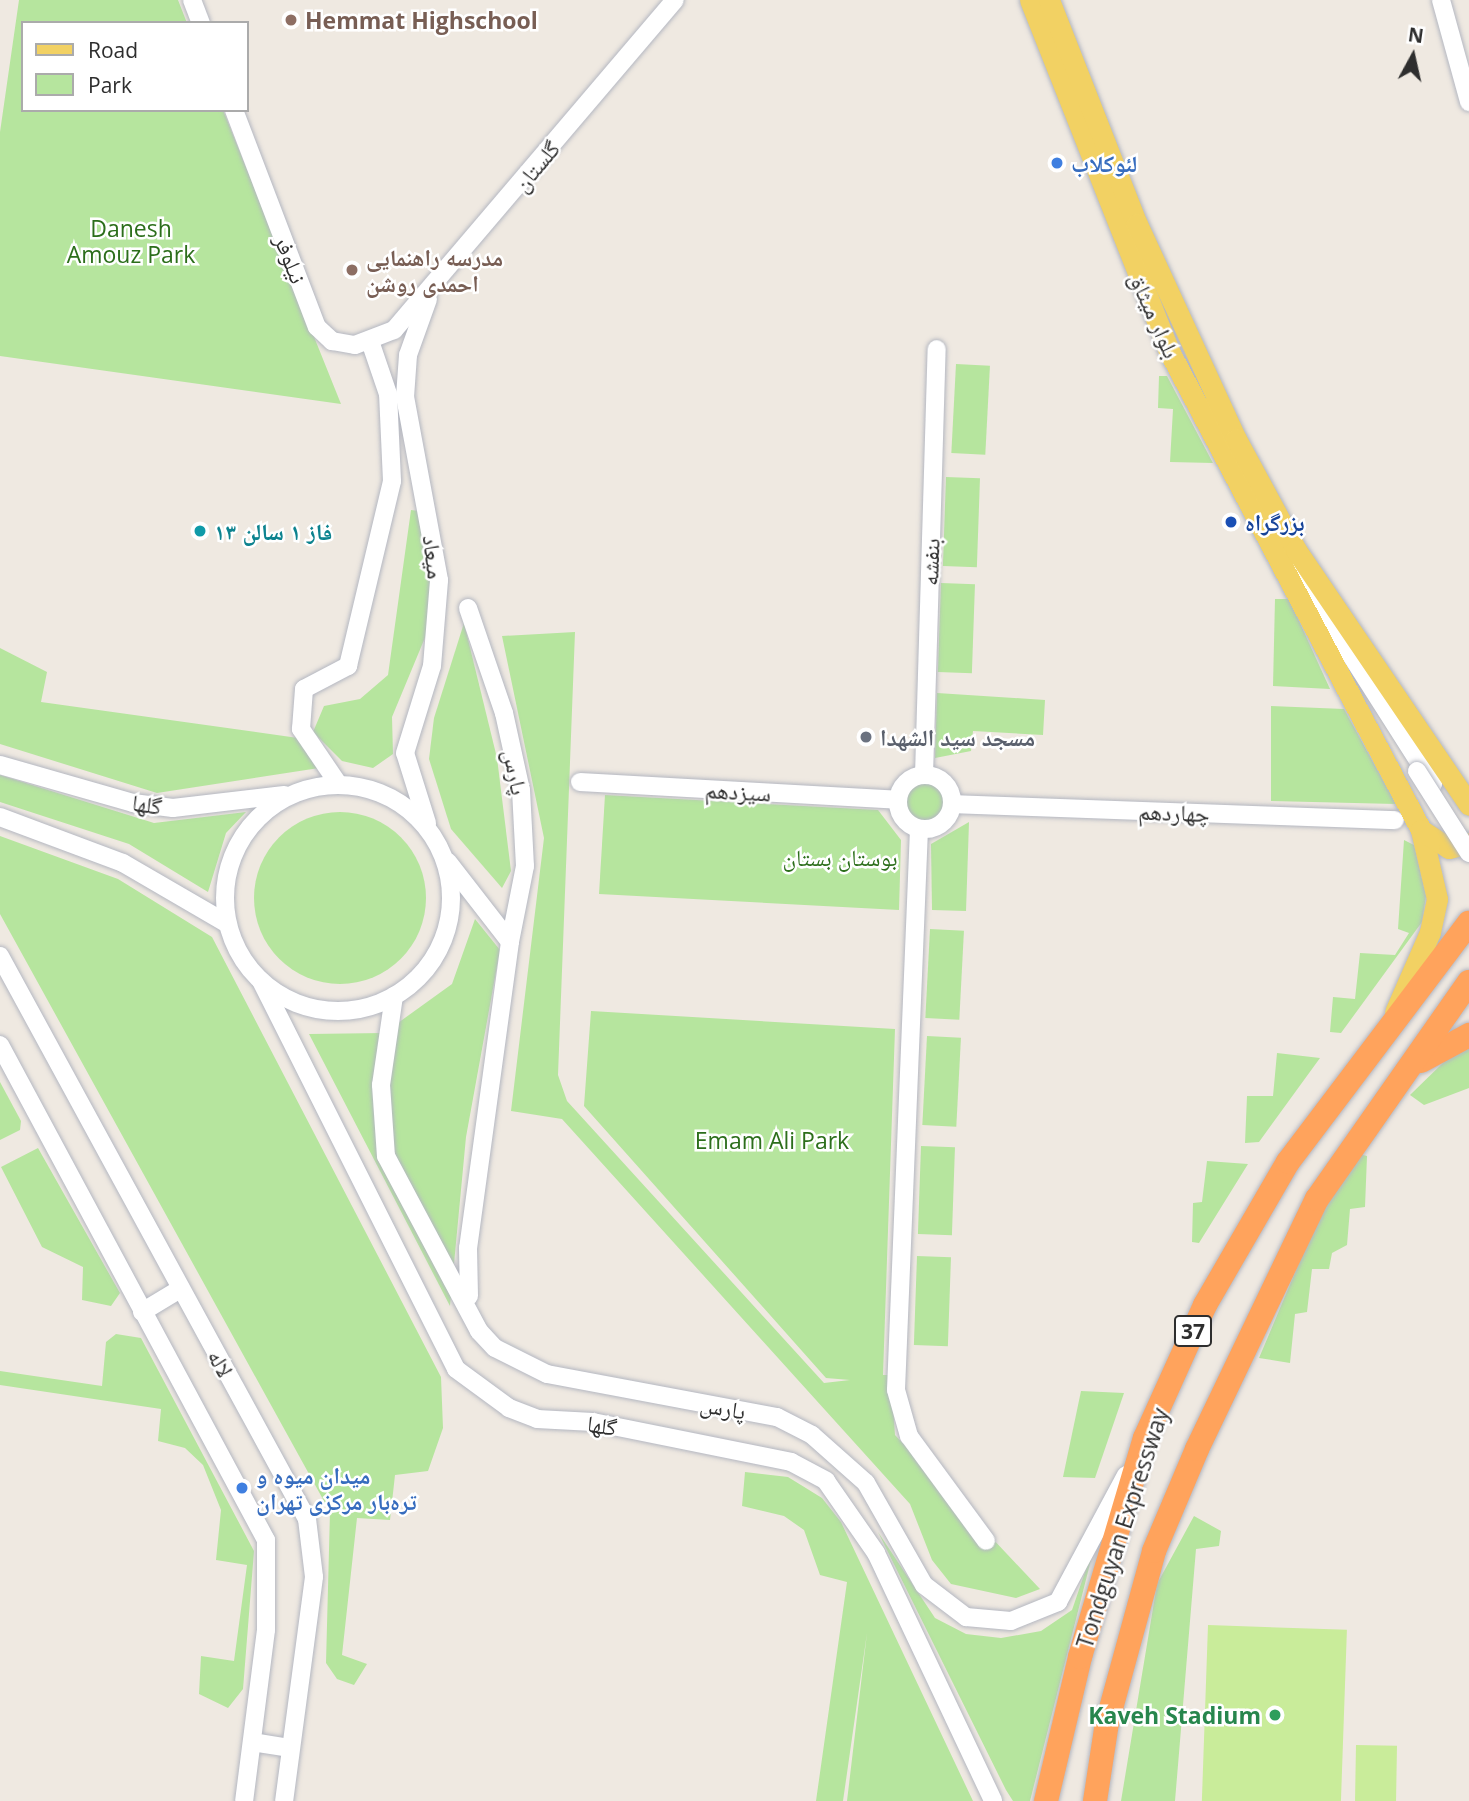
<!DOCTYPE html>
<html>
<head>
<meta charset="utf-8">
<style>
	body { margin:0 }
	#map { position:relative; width:1469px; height:1801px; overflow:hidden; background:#efe9e1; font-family:"Open Sans","Noto Naskh Arabic",sans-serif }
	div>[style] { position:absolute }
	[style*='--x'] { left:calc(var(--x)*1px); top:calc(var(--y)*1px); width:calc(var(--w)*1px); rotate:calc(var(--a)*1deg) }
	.green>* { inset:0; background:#b6e59e; transform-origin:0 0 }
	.round { border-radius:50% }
	.pitch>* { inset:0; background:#c9ec9a; transform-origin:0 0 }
	.roads { filter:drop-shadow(0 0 2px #b4b7c1) drop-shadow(0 0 2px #b4b7c1) }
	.minor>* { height:18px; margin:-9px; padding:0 9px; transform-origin:9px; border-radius:9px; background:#fff }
	.minor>.ring { margin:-9px; padding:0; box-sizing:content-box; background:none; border:18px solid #fff; border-radius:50% }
	.major>* { height:21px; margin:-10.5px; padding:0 10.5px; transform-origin:10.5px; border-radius:10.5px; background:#f2d163 }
	.highway>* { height:24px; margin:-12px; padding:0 12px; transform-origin:12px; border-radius:12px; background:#ffa35c }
	.bridges { filter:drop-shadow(0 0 2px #b4b7c1) drop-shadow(0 0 2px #b4b7c1) }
	.minor-bridge>* { height:18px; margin:-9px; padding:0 9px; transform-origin:9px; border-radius:9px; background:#fff }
	.dots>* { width:19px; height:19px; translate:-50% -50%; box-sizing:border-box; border:4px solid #fff; border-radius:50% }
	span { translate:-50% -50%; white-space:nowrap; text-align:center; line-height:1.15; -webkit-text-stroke:5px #fff; paint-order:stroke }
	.shield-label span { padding:2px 5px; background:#fff; border:2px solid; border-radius:5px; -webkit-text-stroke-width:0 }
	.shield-label { font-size:21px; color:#2e2e2e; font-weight:700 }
	.education-label { font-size:23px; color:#785e54; font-weight:700 }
	.left { translate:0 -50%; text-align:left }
	.shop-label { font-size:23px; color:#366cbe; font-weight:700 }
	.street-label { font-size:23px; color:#2e2e2e }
	.park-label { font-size:23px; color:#2c6e1b }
	.transit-label { font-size:23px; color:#164399; font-weight:700 }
	.culture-label { font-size:23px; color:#0d838f; font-weight:700 }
	.worship-label { font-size:23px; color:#5b616d; font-weight:700 }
	.leisure-label { font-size:23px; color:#27864d; font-weight:700 }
	.right { translate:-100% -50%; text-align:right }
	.legend { position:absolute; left:21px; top:21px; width:228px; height:91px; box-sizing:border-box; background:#fff; border:2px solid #ababab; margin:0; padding:9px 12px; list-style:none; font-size:21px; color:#2e2e2e }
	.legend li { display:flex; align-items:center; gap:14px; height:35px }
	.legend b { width:35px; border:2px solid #ababab }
	.north { position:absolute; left:1378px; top:21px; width:70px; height:70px; -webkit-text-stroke:5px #fff; paint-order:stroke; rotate:8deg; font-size:19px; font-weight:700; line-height:28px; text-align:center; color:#2e2e2e }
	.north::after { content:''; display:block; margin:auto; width:24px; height:32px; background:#2e2e2e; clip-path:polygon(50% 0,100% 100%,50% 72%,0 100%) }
</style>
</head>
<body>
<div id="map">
	<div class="green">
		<i style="clip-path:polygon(19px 0,178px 0,187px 23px,23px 23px,23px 110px,223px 110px,341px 404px,0 356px,0 132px)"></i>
		<i style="left:956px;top:364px;width:34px;height:89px;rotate:3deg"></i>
		<i style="clip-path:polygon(1159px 376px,1167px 376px,1213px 463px,1170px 462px,1173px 409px,1158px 408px)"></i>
		<i style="left:946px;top:477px;width:34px;height:89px;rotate:2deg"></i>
		<i style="clip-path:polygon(411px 510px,419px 511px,433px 552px,429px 628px,392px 717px,393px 754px,373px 768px,342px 761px,313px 732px,324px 706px,360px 699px,388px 675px)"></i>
		<i style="left:941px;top:583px;width:34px;height:89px;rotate:2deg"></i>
		<i style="clip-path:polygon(1275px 599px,1289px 599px,1330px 689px,1273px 686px)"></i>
		<i style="clip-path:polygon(464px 623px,497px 758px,511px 871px,502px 888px,451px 829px,429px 759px,434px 718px)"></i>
		<i style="clip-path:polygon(575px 632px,558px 1075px,567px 1101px,824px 1383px,850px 1380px,826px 1378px,584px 1106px,591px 1011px,895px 1029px,883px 1375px,891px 1375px,895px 1435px,1040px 1589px,1016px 1598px,951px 1584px,932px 1560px,910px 1504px,562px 1119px,511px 1111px,544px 838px,502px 636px)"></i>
		<i style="clip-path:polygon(0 648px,47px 672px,41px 702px,298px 738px,319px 768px,157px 793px,0 744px)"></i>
		<i style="clip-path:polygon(937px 693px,1045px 700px,1043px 735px,973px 731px,971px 751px,935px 758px)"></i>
		<i style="clip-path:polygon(1271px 706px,1344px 709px,1396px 804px,1271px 801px)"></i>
		<i style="clip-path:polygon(0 775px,154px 823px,246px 812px,226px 833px,208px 892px,129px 844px,0 802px)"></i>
		<i class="round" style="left:902px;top:779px;width:46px;height:46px"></i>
		<i style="clip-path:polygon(605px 795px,878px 810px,901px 840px,899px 910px,599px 894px)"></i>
		<i class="round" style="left:254px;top:812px;width:172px;height:172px"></i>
		<i style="clip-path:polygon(969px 822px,966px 911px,932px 910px,931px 844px)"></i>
		<i style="clip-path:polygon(0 836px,118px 879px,212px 937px,441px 1377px,443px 1428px,428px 1471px,395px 1475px,390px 1520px,357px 1518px,342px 1655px,367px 1664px,354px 1685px,337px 1679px,326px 1663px,330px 1512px,0 914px)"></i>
		<i style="clip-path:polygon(1404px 840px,1414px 845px,1426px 896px,1422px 922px,1341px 1033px,1330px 1032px,1333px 997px,1355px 999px,1360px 953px,1395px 955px,1409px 933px,1398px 929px)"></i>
		<i style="clip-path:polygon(475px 919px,500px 950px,466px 1137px,450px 1306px,309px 1034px,384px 1033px,452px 984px)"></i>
		<i style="left:930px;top:929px;width:34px;height:89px;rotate:3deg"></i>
		<i style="left:927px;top:1036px;width:34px;height:89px;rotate:3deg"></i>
		<i style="clip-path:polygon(1469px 1049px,1469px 1088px,1424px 1105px,1410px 1095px,1450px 1056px)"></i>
		<i style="clip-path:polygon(1277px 1053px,1320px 1058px,1259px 1142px,1245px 1143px,1247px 1096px,1273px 1096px)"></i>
		<i style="clip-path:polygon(0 1082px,21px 1121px,20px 1130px,0 1140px)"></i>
		<i style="left:921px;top:1146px;width:34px;height:88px;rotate:2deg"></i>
		<i style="clip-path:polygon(38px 1148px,120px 1293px,111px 1306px,82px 1300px,83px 1267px,42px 1247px,1px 1167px)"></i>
		<i style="clip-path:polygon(1355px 1153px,1367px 1156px,1365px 1207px,1350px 1209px,1347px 1245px,1332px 1253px,1329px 1269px,1312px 1269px,1307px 1312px,1295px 1314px,1290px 1363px,1259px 1358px,1318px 1218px)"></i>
		<i style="clip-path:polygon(1207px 1161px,1248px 1164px,1199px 1243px,1192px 1242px,1193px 1203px,1202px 1202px)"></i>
		<i style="left:917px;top:1256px;width:34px;height:89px;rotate:2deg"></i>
		<i style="clip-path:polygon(116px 1334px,141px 1338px,254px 1551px,243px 1689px,228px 1708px,199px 1694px,201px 1656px,234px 1661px,247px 1565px,216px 1560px,221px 1510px,203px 1465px,185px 1448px,158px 1441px,161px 1409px,0 1385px,0 1371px,102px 1386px,106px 1342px)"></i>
		<i style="clip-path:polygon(1081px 1391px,1124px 1393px,1095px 1478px,1063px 1477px)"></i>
		<i style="clip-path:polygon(745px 1472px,788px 1477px,822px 1498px,841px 1522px,973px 1801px,847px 1801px,867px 1633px,843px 1801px,816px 1801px,847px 1582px,820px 1575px,804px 1530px,784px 1516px,742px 1506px)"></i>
		<i style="clip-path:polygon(1194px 1516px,1221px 1531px,1219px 1546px,1196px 1549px,1175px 1801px,1121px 1801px,1157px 1584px)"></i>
		<i style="clip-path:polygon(878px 1532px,935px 1618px,966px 1634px,1001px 1638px,1041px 1631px,1072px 1610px,1096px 1540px,1030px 1801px,1013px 1801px,1006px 1790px)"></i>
	</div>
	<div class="pitch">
		<i style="left:1208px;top:1625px;width:139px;height:176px;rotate:2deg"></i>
		<i style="left:1356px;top:1745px;width:41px;height:56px;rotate:1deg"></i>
	</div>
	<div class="roads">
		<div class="minor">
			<i style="--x:192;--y:0;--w:25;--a:69"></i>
			<i style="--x:1441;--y:0;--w:106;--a:74.6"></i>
			<i style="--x:234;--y:110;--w:232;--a:69.1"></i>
			<i style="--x:317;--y:327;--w:21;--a:43"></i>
			<i style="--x:332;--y:341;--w:23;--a:10"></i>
			<i style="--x:355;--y:345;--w:42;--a:-21"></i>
			<i style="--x:394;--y:330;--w:433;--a:-49.6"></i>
			<i style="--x:1301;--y:566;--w:27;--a:70"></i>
			<i style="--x:1310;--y:591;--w:229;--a:57.5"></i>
			<i style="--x:468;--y:608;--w:111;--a:71.1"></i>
			<i style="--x:504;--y:713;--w:79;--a:77.6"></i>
			<i style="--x:521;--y:790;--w:76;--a:87"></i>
			<i style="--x:525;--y:866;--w:77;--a:101.2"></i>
			<i style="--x:0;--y:765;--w:138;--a:15.9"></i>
			<i style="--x:133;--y:803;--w:40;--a:7.1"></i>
			<i style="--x:173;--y:808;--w:112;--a:-6.7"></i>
			<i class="ring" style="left:898px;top:775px;width:36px;height:36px"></i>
			<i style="--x:924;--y:775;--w:426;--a:-88.3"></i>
			<i style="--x:580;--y:782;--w:318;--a:3.2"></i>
			<i style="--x:339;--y:785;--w:68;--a:-124.2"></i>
			<i style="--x:301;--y:729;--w:40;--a:-85.7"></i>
			<i style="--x:304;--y:689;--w:50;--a:-27.6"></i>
			<i style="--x:348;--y:666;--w:190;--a:-76.6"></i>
			<i style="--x:392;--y:481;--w:87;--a:-92.6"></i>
			<i style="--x:388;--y:394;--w:56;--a:-108.8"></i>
			<i class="ring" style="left:225px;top:785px;width:208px;height:208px"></i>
			<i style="--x:952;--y:804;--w:443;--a:2.1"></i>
			<i style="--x:0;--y:817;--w:131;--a:20.5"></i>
			<i style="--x:123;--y:863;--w:121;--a:30.2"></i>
			<i style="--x:427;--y:823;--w:73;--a:-107.4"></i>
			<i style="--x:405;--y:753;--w:91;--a:-72.8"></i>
			<i style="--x:432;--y:666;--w:86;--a:-85.3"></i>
			<i style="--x:439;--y:580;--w:186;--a:-100.5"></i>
			<i style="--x:405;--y:397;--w:42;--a:-85.9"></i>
			<i style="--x:408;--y:355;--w:59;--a:-70.3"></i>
			<i style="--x:919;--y:829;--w:561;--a:92.35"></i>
			<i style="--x:896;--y:1390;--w:48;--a:74.2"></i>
			<i style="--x:909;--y:1436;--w:130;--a:53.7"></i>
			<i style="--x:448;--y:862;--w:101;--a:52.2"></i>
			<i style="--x:510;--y:942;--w:309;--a:97.8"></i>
			<i style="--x:468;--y:1248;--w:48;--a:88.8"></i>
			<i style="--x:0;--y:956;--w:641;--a:61.4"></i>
			<i style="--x:307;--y:1519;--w:58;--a:83.1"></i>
			<i style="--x:314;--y:1577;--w:226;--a:97.6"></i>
			<i style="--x:261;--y:981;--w:434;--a:63.3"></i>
			<i style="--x:456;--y:1369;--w:66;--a:36.3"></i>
			<i style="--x:509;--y:1408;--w:30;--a:21"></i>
			<i style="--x:537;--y:1419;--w:56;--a:3.1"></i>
			<i style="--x:593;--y:1422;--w:202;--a:11.4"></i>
			<i style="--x:791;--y:1462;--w:40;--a:28"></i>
			<i style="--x:826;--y:1481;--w:88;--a:55.2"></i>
			<i style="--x:876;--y:1553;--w:274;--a:64.7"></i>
			<i style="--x:394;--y:996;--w:90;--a:98.3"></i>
			<i style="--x:381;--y:1085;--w:71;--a:86"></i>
			<i style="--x:386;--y:1156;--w:198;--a:62"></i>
			<i style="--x:479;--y:1331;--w:23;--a:47"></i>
			<i style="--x:495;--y:1348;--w:58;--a:26.6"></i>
			<i style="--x:547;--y:1374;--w:234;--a:10.6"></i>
			<i style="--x:777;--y:1417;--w:39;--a:27"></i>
			<i style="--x:812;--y:1435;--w:72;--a:41.6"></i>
			<i style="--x:866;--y:1483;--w:117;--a:60.4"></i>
			<i style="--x:924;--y:1585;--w:53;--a:37.3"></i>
			<i style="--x:966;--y:1617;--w:45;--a:5.1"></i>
			<i style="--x:1011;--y:1621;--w:51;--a:-22"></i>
			<i style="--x:1058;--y:1602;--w:144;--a:-61.8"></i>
			<i style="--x:0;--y:1045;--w:562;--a:61.75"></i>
			<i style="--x:266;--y:1540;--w:90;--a:90"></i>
			<i style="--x:266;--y:1630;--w:172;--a:97.3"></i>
			<i style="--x:142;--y:1312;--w:44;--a:-31.2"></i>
			<i style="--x:252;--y:1742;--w:39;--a:9"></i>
		</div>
		<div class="major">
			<i style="--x:1030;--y:0;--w:380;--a:68.4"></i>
			<i style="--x:1170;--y:353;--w:539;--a:62.25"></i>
			<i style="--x:1421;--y:830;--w:71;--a:76.9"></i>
			<i style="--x:1437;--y:899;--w:34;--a:102"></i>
			<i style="--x:1430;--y:932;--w:87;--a:113.6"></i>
			<i style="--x:1049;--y:0;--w:241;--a:68.6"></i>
			<i style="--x:1137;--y:224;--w:237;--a:65.3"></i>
			<i style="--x:1236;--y:439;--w:126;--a:61.6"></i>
			<i style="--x:1296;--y:550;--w:308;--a:55.8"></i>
			<i style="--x:1421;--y:830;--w:33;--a:33"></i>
			<i style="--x:1449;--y:848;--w:21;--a:-14"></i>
		</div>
		<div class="highway">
			<i style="--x:1421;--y:1061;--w:55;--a:-28.4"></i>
			<i style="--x:1046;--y:1801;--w:148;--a:-76.7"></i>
			<i style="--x:1080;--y:1657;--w:228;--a:-73.5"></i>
			<i style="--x:1145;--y:1438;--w:146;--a:-65.7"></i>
			<i style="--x:1205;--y:1305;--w:165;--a:-59.9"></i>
			<i style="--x:1288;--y:1162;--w:300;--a:-52.9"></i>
			<i style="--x:1095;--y:1801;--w:79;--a:-81.3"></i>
			<i style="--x:1107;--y:1723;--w:178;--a:-74.7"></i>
			<i style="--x:1154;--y:1551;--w:111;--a:-67.1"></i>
			<i style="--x:1197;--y:1449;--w:277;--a:-64.4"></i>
			<i style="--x:1317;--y:1199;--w:265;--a:-55"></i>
		</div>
	</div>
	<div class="bridges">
		<div class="minor-bridge">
			<i style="--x:1417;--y:771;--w:97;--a:57.6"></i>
		</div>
	</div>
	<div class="dots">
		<i style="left:291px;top:20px;background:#8d6e63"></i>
		<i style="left:1057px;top:163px;background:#3f7fe0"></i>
		<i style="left:352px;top:270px;background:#8d6e63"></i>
		<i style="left:1231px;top:522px;background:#1a4fb4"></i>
		<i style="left:200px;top:531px;background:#0f9aa8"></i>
		<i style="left:866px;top:737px;background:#6b7280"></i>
		<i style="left:242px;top:1488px;background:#3f7fe0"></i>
		<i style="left:1275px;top:1715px;background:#2e9e5b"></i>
	</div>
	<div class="shield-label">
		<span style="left:1193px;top:1331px">37</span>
	</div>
	<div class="education-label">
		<span class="left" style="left:305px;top:20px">Hemmat Highschool</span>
		<span class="left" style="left:366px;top:270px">مدرسه راهنمایی<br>احمدی روشن</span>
	</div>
	<div class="shop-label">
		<span class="left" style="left:1071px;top:163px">لئوکلاب</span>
		<span class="left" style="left:256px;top:1488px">میدان میوه و<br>تره‌بار مرکزی تهران</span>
	</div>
	<div class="street-label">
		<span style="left:536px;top:166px;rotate:-50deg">گلستان</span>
		<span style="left:291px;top:259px;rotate:69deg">نیلوفر</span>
		<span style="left:1155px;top:315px;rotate:66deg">بلوار میثاق</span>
		<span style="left:434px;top:557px;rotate:83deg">میعاد</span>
		<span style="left:930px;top:562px;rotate:-88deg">بنفشه</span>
		<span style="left:516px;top:772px;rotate:79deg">پارس</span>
		<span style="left:738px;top:791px;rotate:3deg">سیزدهم</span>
		<span style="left:147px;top:804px;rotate:9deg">گلها</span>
		<span style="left:1174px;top:812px;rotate:2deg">چهاردهم</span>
		<span style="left:221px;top:1363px;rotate:61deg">لاله</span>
		<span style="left:723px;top:1407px;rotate:10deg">پارس</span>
		<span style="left:602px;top:1425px;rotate:9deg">گلها</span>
		<span style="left:1122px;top:1528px;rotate:-72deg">Tondguyan Expressway</span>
	</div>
	<div class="park-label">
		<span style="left:131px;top:241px">Danesh<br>Amouz Park</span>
		<span style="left:840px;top:857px">بوستان بستان</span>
		<span style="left:772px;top:1140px">Emam Ali Park</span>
	</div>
	<div class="transit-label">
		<span class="left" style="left:1245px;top:522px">بزرگراه</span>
	</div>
	<div class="culture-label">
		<span class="left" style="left:214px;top:531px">فاز ۱ سالن ۱۳</span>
	</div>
	<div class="worship-label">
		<span class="left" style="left:880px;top:737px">مسجد سید الشهدا</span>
	</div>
	<div class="leisure-label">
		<span class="right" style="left:1261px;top:1715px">Kaveh Stadium</span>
	</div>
	<ul class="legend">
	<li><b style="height:9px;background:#f2d163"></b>Road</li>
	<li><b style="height:19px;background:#b6e59e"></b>Park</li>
	</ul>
	<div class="north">N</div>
</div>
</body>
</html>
